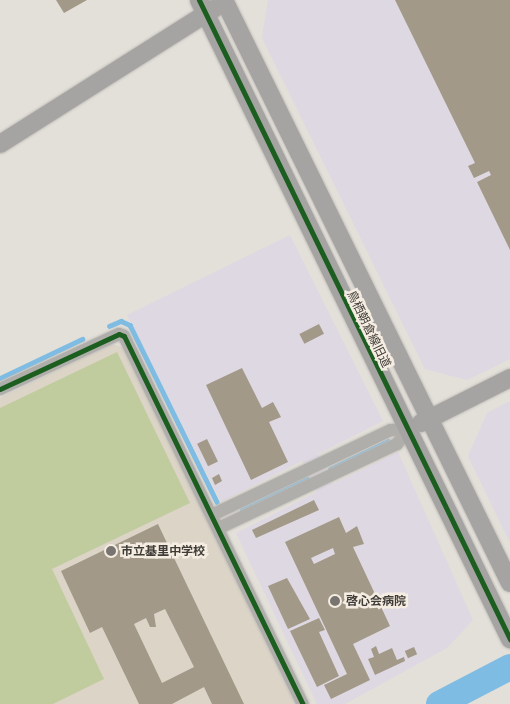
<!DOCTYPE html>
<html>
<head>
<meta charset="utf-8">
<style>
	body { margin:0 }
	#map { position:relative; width:510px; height:704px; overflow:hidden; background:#e3dfd9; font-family:Inter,"Noto Sans JP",sans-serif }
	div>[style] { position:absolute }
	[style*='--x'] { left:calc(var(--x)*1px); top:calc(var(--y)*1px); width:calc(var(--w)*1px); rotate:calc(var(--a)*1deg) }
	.commercial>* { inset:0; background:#ded8e2 }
	.built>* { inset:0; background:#dbd4c7 }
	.green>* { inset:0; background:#c0cc9e }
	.stream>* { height:4.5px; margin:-2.25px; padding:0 2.25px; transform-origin:2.25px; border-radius:2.25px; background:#7ebce4 }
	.river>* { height:26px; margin:-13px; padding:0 13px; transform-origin:13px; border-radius:13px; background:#7ebce4 }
	.building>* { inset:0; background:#a29988; transform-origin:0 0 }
	.roads { filter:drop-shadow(0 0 1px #bebbb6) drop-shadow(0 0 1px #bebbb6) }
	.street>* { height:12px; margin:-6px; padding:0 6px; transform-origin:6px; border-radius:6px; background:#afaeab }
	.secondary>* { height:18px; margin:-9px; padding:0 9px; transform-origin:9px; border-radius:9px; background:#a5a4a2 }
	.cycleway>* { height:5px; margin:-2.5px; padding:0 2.5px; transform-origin:2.5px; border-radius:2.5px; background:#1b5e20 }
	.dots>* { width:14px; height:14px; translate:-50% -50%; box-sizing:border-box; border:2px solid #f5ede2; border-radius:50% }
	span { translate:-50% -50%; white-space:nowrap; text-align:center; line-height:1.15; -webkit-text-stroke:5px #f5ede2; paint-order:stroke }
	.street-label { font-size:12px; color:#3f3c37 }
	.poi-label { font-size:12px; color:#3f3c37; font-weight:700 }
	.left { translate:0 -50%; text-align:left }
</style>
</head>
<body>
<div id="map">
	<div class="commercial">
		<i style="clip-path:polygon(268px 0,510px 0,510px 359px,467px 380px,425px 369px,262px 38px)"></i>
		<i style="clip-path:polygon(290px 235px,383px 421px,318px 454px,333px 484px,398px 452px,473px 620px,447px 648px,345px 704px,317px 704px,236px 533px,317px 492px,302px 461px,221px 502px,127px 315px)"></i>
		<i style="clip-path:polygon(510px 401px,510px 543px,468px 456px,487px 413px)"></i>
	</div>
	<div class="built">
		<i style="clip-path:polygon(112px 344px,124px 348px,295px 704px,0 704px,0 398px)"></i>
	</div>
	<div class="green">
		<i style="clip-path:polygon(117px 352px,190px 503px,52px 569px,104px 679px,53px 704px,0 704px,0 408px)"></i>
	</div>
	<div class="stream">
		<i style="--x:109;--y:326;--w:13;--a:-23"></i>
		<i style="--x:121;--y:321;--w:10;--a:24"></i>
		<i style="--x:130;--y:325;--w:197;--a:63.8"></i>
		<i style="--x:0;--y:378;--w:91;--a:-25.4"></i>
		<i style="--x:330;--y:469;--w:64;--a:-25.8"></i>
		<i style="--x:242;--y:510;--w:72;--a:-25.5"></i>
	</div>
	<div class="river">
		<i style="--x:439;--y:704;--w:80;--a:-27.5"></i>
	</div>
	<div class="building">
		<i style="clip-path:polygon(56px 0,87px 0,64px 13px)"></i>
		<i style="clip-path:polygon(395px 0,510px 0,510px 250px,477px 182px,491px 175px,489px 171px,474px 178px,468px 166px,475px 163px)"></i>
		<i style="left:319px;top:324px;width:11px;height:22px;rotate:63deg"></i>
		<i style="clip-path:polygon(242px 368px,262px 408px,273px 402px,281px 417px,269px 422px,288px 462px,251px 480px,206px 385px)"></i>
		<i style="left:207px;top:439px;width:25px;height:11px;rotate:64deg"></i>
		<i style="clip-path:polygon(219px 474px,222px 481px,215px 485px,212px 478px)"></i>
		<i style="clip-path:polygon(314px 500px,319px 510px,256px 538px,252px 530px)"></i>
		<i style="clip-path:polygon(evenodd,339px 517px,346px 533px,357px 526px,364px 544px,353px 547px,390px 626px,353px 644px,370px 680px,331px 699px,324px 685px,347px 674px,285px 542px,339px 517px,333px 548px,335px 554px,314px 564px,311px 558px,333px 548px)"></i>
		<i style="clip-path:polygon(evenodd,158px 524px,175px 560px,244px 704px,212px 704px,204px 687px,172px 704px,139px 704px,102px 627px,90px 633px,61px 571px,158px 524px,165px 609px,194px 667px,162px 683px,134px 624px,146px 618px,150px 627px,156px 627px,154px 614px,165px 609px)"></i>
		<i style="clip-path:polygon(287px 578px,310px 619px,288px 629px,268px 586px)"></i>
		<i style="clip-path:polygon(319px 618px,325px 630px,319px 632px,339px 676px,317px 687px,290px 631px)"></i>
		<i style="clip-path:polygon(376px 646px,379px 654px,392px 648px,397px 660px,404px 657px,405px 661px,375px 675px,368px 659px,374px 657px,371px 649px)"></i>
		<i style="left:414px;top:647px;width:8px;height:10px;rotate:67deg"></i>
	</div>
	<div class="roads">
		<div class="street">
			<i style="--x:0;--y:389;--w:131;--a:-24.8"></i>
			<i style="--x:119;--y:334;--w:5;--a:22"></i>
			<i style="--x:124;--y:336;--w:409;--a:64.1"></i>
			<i style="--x:214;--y:514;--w:196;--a:-25.4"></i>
			<i style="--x:391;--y:430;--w:17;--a:0"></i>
			<i style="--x:219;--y:528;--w:197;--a:-25.3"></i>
			<i style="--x:397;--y:444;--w:18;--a:-52"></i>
		</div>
		<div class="secondary">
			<i style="--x:199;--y:0;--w:711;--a:64.05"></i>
			<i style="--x:224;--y:0;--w:649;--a:63.87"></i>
			<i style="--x:0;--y:144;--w:254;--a:-32.3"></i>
			<i style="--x:421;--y:423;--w:100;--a:-26.8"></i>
		</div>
	</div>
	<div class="cycleway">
		<i style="--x:199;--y:0;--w:711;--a:64.05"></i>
		<i style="--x:0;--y:389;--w:131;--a:-24.8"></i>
		<i style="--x:119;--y:334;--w:5;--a:22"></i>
		<i style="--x:124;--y:336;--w:409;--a:64.1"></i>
	</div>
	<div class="dots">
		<i style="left:111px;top:551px;background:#787570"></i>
		<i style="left:335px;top:601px;background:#787570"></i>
	</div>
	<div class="street-label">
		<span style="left:369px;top:329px;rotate:64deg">鳥栖朝倉線旧道</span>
	</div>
	<div class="poi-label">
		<span class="left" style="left:121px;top:551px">市立基里中学校</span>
		<span class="left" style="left:346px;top:601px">啓心会病院</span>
	</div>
</div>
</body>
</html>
